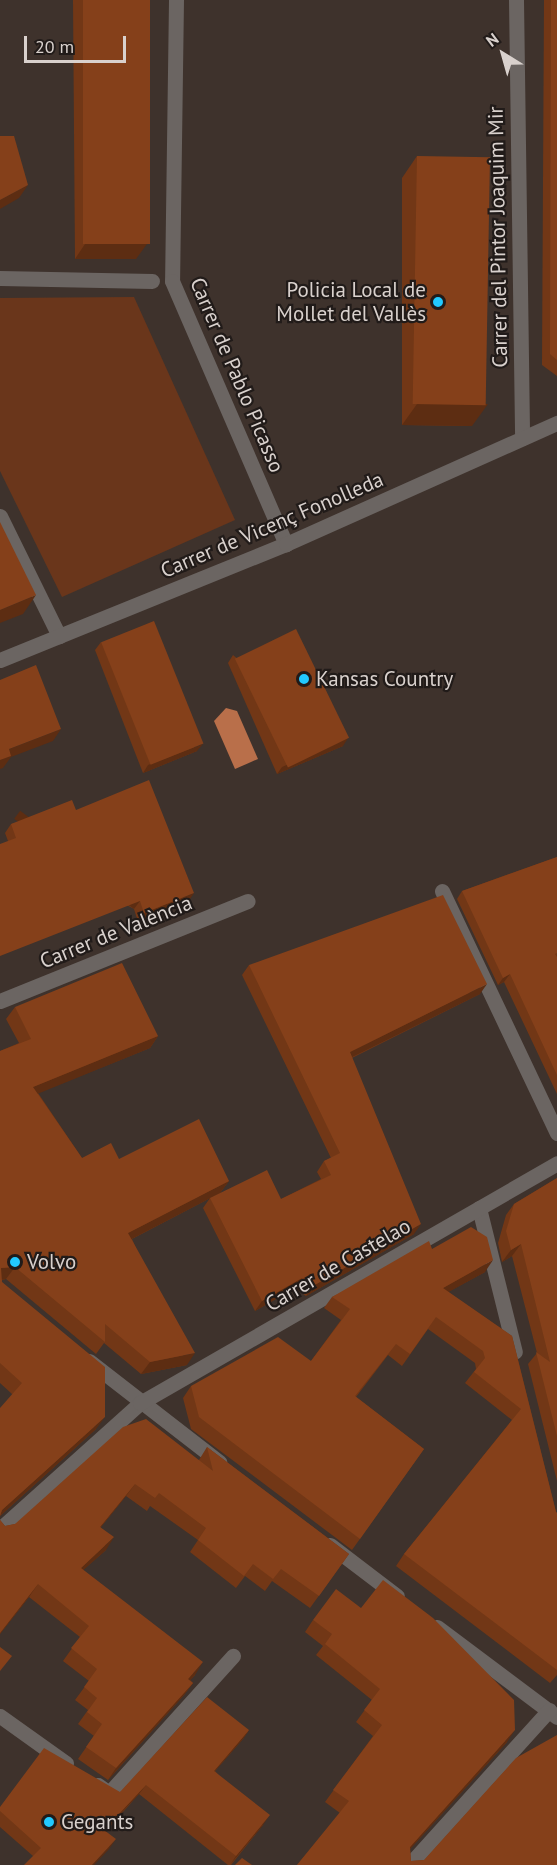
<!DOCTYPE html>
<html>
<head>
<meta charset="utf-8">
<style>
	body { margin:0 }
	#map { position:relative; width:557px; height:1865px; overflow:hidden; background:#3e322c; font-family:"PT Sans",sans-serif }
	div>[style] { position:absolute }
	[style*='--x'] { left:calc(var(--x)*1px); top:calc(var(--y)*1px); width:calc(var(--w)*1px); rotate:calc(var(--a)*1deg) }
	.green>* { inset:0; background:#6a361b }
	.water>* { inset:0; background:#b96f4a }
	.minor>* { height:15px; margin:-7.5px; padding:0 7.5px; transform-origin:7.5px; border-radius:7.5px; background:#6b6562 }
	.wall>* { inset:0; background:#723716 }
	.shaded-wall>* { inset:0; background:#5d2d12; transform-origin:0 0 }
	.building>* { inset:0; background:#85401a; transform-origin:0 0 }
	.dots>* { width:16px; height:16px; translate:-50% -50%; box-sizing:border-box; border:3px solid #211b19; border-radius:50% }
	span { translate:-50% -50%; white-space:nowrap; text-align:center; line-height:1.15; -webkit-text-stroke:4.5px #211b19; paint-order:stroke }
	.street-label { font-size:21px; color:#d9d1cd }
	.poi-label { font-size:21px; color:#d9d1cd }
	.right { translate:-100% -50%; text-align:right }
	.left { translate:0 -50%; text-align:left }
	.north { position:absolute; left:473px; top:24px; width:60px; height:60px; -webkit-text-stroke:4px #211b19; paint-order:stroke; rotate:323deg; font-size:16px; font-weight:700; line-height:24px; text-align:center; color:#d9d1cd }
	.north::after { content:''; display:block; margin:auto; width:21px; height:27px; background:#d9d1cd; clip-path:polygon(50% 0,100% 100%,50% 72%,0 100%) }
	.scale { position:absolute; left:24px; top:36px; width:102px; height:27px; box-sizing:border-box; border:3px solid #d9d1cd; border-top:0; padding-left:8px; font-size:18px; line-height:21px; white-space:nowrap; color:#d9d1cd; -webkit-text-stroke:4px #211b19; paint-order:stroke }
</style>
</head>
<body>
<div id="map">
	<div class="green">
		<i style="clip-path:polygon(134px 297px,235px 520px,62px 597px,0 471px,0 298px)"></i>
	</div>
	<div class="water">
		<i style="clip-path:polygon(226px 708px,237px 711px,258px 759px,235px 769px,214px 721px)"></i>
	</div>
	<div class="minor">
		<i style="--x:176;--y:0;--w:281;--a:90.8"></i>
		<i style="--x:172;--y:281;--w:287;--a:66.6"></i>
		<i style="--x:516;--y:0;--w:438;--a:89.2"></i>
		<i style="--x:0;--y:278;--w:152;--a:1.1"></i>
		<i style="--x:0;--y:516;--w:134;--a:63.8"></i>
		<i style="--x:0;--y:660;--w:309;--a:-22.1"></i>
		<i style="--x:286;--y:544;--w:297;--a:-24.1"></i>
		<i style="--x:442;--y:891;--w:268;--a:64.6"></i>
		<i style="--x:0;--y:1001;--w:267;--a:-22"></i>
		<i style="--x:479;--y:1208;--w:148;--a:76"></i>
		<i style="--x:89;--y:1361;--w:165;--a:37.8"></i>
		<i style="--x:0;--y:1529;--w:188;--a:-42"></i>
		<i style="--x:140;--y:1403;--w:481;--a:-29.9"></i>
		<i style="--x:330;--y:1545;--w:84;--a:37.3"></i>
		<i style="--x:437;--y:1627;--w:150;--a:36.9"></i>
		<i style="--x:0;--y:1716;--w:81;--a:35.5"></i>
		<i style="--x:98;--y:1785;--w:14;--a:36"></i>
		<i style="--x:109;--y:1793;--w:185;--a:-47.9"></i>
		<i style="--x:409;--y:1865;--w:209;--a:-47.9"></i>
	</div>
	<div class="wall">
		<i style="clip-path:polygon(73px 0,150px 0,136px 259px,75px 259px)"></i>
		<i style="clip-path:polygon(544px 0,557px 0,557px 376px,542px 365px)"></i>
		<i style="clip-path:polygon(417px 156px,472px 426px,402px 425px,402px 178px)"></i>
		<i style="clip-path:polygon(101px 642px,197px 751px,143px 773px,95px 650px)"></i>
		<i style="clip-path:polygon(233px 655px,343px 746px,277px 774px,228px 663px)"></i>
		<i style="clip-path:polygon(76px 810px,188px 902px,138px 922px,134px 909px,8px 841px,5px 833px,11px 824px)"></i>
		<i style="clip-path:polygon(557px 857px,557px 1094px,504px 982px,498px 985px,457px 899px,462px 891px)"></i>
		<i style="clip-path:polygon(249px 965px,480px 994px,352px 1058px,414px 1234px,306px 1296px,295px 1288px,255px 1311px,203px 1208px,210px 1198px,281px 1199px,321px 1179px,317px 1172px,324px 1161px,331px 1158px,242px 975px)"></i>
		<i style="clip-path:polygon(15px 1007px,158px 1036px,150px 1048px,38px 1093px,82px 1158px,119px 1159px,229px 1181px,220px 1193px,132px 1239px,187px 1365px,141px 1374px,104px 1343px,96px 1354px,6px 1279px,2px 1280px,2px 1282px,96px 1429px,0 1516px,12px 1394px,0 1383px,0 1051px,19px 1043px,6px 1019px)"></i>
		<i style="clip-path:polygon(557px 1178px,557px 1481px,528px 1364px,537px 1353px,512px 1256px,502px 1262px,498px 1243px,506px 1215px,514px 1204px)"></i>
		<i style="clip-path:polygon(432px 1249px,485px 1272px,448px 1292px,512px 1336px,556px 1512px,557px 1513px,557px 1675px,550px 1683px,396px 1566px,404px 1554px,512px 1420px,465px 1383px,476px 1369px,475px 1363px,428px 1329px,402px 1366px,388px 1355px,356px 1397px,424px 1449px,352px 1550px,191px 1429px,183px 1398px,191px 1386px,311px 1361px,341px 1320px,324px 1308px,332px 1297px)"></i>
		<i style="clip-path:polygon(207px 1447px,349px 1554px,310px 1608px,272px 1581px,265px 1591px,245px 1576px,236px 1588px,190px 1552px,198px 1540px,150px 1506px,147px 1511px,126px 1496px,101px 1527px,106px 1550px,83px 1570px,195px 1675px,190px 1680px,193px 1683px,184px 1695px,108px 1780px,78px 1759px,94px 1736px,78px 1724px,88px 1710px,75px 1700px,89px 1681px,63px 1661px,80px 1637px,29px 1597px,0 1634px,0 1520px,5px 1526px,15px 1524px,199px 1460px)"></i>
		<i style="clip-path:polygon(313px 1620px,507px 1742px,410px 1849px,411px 1861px,424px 1860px,557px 1865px,297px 1865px,340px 1813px,325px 1802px,373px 1736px,356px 1722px,372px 1700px,316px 1655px,323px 1646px,305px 1632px)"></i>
		<i style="clip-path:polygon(249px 1730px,243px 1739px,215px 1771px,263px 1825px,231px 1865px,228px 1865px,139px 1794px,106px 1831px,109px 1849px,33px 1856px,0 1827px,0 1807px,120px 1792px)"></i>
	</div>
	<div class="shaded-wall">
		<i style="clip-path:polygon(28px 185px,19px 198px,0 209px,0 200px)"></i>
		<i style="clip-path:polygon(85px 244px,147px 244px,136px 259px,75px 259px)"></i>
		<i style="clip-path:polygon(417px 404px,488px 404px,472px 426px,402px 425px)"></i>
		<i style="clip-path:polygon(36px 595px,23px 614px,0 623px,0 610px)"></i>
		<i style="clip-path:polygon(61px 729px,53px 741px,11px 757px,3px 768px,0 769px,0 760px,9px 749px)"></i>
		<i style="clip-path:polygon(348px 738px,343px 746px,277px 774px,282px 767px)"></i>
		<i style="clip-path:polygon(203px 744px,197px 751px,143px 773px,148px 765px)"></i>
		<i style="clip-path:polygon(194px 893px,188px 902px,138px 922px,144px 913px)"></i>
		<i style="left:140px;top:901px;width:10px;height:150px;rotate:127deg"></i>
		<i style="clip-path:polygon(510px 974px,504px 982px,498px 985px,503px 978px)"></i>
		<i style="clip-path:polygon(487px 984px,480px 994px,342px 1062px,350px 1052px)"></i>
		<i style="clip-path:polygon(158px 1036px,150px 1048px,25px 1099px,33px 1087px)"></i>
		<i style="clip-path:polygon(229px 1181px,220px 1193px,120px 1245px,128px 1233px)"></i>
		<i style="clip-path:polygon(421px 1224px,414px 1234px,306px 1296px,313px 1286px)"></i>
		<i style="clip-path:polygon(521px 1244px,512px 1256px,502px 1262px,511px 1250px)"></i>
		<i style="clip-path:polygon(493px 1260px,485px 1272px,434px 1300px,443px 1288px)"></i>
		<i style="clip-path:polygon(15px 1267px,6px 1279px,0 1280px,1px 1268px)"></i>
		<i style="clip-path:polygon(302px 1278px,295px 1288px,255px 1311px,262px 1301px)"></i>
		<i style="clip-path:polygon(195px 1353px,187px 1365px,141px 1374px,150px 1362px)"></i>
		<i style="clip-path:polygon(105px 1417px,96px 1429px,0 1516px,2px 1510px)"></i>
		<i style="clip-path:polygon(135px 1484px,126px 1496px,91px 1539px,100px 1527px)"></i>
		<i style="clip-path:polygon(114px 1537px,106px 1550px,72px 1580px,81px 1568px)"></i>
		<i style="clip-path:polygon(38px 1584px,29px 1597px,0 1634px,0 1633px)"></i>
		<i style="clip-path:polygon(203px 1662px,195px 1675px,180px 1691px,188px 1679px)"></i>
		<i style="clip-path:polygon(193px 1683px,184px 1695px,108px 1780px,116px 1768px)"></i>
		<i style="clip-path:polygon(249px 1730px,243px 1739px,207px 1780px,214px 1771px)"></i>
		<i style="clip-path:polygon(515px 1730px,507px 1742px,402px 1858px,410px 1847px)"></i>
		<i style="clip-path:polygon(146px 1785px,139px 1794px,97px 1839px,104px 1830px)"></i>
		<i style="clip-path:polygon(270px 1815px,263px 1825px,230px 1865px,236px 1856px)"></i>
		<i style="clip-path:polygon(116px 1839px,109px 1849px,94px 1865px,92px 1865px)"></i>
	</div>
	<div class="building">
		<i style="left:83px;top:0;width:67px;height:244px"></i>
		<i style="clip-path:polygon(551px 0,557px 0,557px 360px,550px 354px)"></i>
		<i style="clip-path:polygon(0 136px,14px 136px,28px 185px,0 200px)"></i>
		<i style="left:417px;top:156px;width:73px;height:248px;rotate:1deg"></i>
		<i style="clip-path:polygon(0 522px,36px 595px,0 610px)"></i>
		<i style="left:154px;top:621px;width:132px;height:57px;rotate:68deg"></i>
		<i style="left:296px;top:629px;width:121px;height:68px;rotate:64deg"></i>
		<i style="clip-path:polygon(36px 665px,61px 729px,9px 749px,11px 756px,0 760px,0 680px)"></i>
		<i style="clip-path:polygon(149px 780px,194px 893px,144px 913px,140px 901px,0 956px,0 844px,16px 838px,11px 824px,72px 800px,76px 810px)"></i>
		<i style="clip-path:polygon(557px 857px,557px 953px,555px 954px,557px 957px,557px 1075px,510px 974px,503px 978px,462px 891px)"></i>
		<i style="clip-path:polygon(443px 895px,487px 984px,350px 1052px,421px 1224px,313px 1286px,302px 1278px,262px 1301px,210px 1198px,267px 1170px,281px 1199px,331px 1175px,324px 1161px,340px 1153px,249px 965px)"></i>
		<i style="clip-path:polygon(122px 963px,158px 1036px,33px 1087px,82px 1158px,111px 1143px,119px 1159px,199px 1119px,229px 1181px,128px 1233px,195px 1353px,150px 1362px,105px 1324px,105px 1342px,15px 1267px,1px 1268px,2px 1282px,105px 1367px,105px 1417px,2px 1510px,0 1516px,0 1408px,22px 1383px,0 1363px,0 1051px,31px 1039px,15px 1007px)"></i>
		<i style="clip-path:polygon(557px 1178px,557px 1436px,536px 1352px,550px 1362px,521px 1244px,511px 1250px,506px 1231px,514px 1204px)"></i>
		<i style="clip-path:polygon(471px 1227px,487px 1237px,493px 1260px,443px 1288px,512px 1336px,556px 1512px,557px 1513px,557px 1670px,404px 1554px,521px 1409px,474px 1372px,485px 1358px,483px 1351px,436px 1317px,410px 1354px,396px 1344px,355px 1396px,424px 1449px,360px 1539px,199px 1417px,191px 1386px,278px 1337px,311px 1361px,350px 1309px,332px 1297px,429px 1241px,432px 1249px)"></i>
		<i style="clip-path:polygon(146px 1419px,213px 1471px,207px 1447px,349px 1554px,319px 1596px,281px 1569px,273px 1579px,253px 1564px,244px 1576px,198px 1540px,206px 1528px,159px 1493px,155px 1498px,135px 1484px,100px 1527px,114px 1537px,81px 1568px,203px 1662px,188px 1679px,193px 1683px,116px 1768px,86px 1747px,102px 1724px,87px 1712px,97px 1698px,84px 1687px,97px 1669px,71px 1648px,89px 1626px,38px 1584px,0 1633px,0 1520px,5px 1526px,15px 1524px,123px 1427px)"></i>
		<i style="clip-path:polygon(383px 1580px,433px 1618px,514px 1700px,515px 1730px,410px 1847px,411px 1861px,424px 1860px,516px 1758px,557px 1735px,557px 1865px,297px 1865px,349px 1801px,333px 1790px,382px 1725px,364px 1710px,380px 1689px,325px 1644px,332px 1634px,313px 1620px,336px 1589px,361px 1608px)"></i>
		<i style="clip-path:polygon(0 1647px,12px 1656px,0 1671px)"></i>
		<i style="clip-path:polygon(207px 1697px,249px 1730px,214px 1771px,270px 1815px,236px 1856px,146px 1785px,104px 1830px,116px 1839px,92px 1865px,24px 1865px,41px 1848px,0 1811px,0 1807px,44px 1748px,120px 1792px)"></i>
		<i style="clip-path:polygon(242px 1858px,252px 1865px,235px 1865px)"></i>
	</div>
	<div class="dots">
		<i style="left:438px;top:302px;background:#22c9fe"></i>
		<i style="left:304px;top:679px;background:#22c9fe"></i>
		<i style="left:15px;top:1262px;background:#22c9fe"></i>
		<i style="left:49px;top:1822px;background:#22c9fe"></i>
	</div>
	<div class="street-label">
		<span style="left:498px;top:237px;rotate:-91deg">Carrer del Pintor Joaquim Mir</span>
		<span style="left:237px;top:375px;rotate:67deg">Carrer de Pablo Picasso</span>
		<span style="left:272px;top:525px;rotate:-23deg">Carrer de Vicenç Fonolleda</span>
		<span style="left:116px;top:932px;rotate:-22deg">Carrer de València</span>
		<span style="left:338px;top:1265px;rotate:-30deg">Carrer de Castelao</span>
	</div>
	<div class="poi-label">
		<span class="right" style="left:426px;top:302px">Policia Local de<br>Mollet del Vallès</span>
		<span class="left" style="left:316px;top:679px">Kansas Country</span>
		<span class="left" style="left:27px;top:1262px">Volvo</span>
		<span class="left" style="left:61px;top:1822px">Gegants</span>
	</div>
	<div class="north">N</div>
	<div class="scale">20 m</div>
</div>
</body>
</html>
